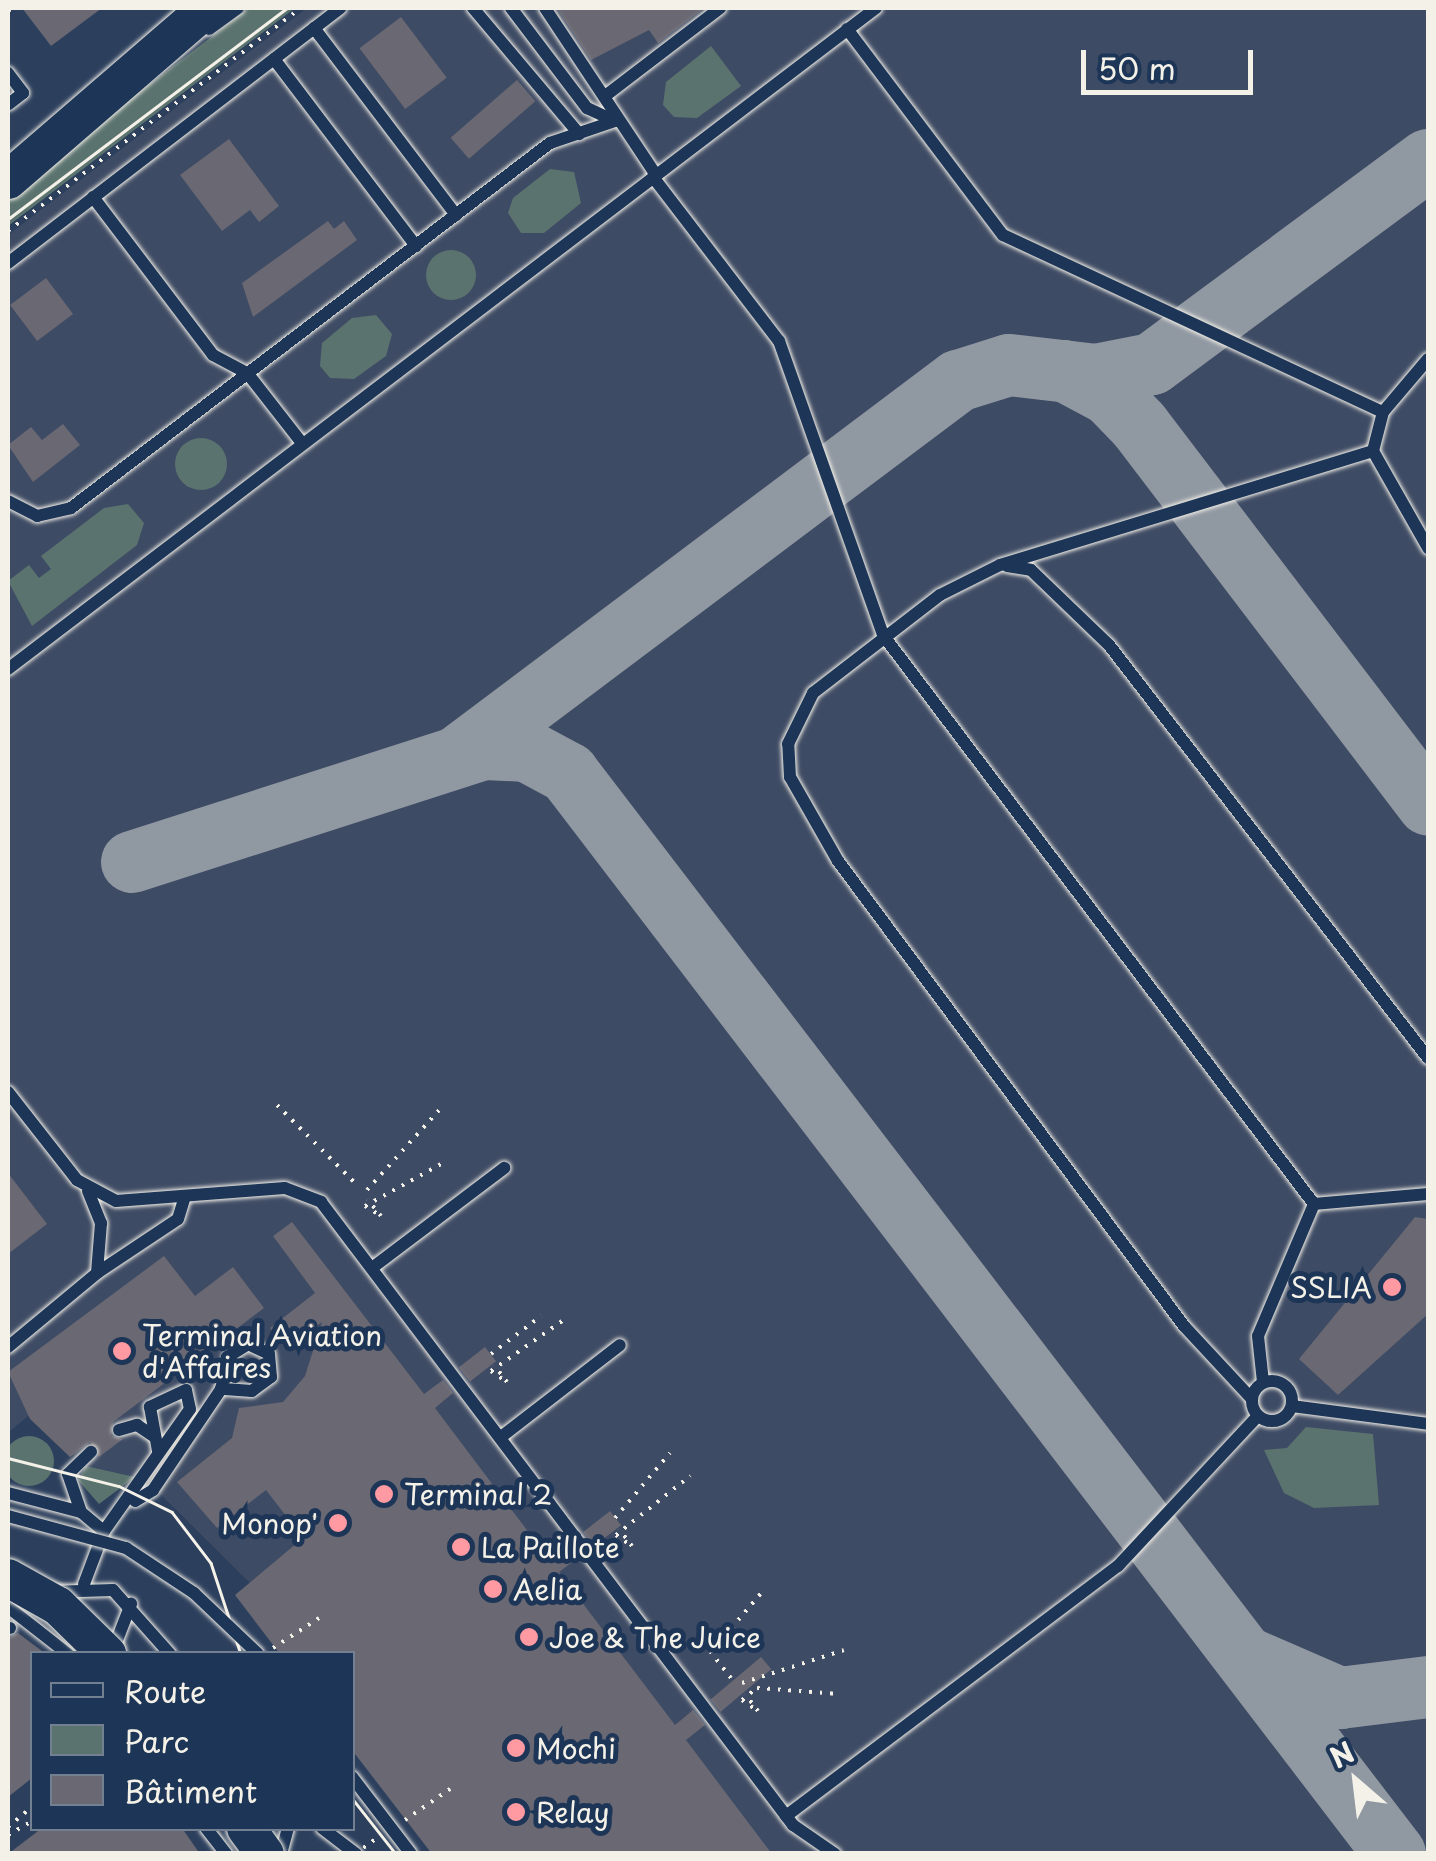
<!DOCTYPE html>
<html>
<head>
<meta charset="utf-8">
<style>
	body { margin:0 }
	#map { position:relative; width:1436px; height:1861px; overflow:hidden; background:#2c3f5d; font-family:"Playpen Sans",sans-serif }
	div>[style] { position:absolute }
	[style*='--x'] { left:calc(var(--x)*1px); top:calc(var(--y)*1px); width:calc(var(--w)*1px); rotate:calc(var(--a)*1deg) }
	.built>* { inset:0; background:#3e4b64 }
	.green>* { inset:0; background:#5b736f }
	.round { border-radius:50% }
	.taxiway>* { height:62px; margin:-31px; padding:0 31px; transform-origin:31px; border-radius:31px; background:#9098a2 }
	.building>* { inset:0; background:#696873; transform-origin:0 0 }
	.path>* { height:4px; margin-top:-2px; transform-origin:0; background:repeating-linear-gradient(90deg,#f4f1e8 0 2.5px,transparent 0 10.5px) }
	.roads { filter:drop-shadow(0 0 2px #f4f1e8) drop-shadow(0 0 2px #f4f1e8) }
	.lane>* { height:12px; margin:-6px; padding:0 6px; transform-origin:6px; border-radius:6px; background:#1d3557 }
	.lane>.ring { margin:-6px; padding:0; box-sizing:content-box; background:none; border:12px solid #1d3557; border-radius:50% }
	.secondary>* { height:38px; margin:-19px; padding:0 19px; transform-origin:19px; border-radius:19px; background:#1d3557 }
	.tram>* { height:2.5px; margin:-1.25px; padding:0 1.25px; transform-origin:1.25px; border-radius:1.25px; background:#f4f1e8 }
	.path-bridge>* { height:4px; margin-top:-2px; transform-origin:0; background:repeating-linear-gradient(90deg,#f4f1e8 0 2.5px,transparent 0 10.5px) }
	.bridges { filter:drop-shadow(0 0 2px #f4f1e8) drop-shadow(0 0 2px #f4f1e8) }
	.lane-bridge>* { height:12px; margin:-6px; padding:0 6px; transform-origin:6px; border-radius:6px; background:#1d3557 }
	.secondary-bridge>* { height:38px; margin:-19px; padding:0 19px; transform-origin:19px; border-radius:19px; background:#1d3557 }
	.dots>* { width:28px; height:28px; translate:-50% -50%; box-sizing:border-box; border:5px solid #1d3557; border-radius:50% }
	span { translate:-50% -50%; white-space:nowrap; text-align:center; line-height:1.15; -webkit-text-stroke:10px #1d3557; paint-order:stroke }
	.poi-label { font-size:28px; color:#f4f1e8 }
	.right { translate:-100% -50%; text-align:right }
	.left { translate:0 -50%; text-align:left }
	.frame { position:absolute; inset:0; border:10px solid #f4f1e8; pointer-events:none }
	.legend { position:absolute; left:30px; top:1651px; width:325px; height:180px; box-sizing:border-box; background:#1d3557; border:2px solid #738091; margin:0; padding:12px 18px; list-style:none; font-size:30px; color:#f4f1e8 }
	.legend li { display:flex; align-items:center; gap:20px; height:50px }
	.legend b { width:50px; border:2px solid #738091 }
	.north { position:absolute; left:1306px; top:1731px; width:100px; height:100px; -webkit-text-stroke:8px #1d3557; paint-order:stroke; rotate:332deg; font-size:28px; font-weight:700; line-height:40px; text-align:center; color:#f4f1e8 }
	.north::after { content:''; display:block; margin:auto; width:35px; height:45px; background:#f4f1e8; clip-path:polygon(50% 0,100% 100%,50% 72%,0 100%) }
	.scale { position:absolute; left:1081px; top:50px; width:172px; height:45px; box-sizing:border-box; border:5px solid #f4f1e8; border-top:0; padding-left:12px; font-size:30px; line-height:35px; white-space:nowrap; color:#f4f1e8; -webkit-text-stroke:8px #1d3557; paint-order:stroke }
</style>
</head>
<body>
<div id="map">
	<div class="built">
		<i style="clip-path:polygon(307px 8px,1428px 8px,1428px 1853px,457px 1853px,352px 1654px,251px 1584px,145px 1479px,86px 1466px,28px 1416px,8px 1433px,8px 235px)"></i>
	</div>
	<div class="green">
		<i style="clip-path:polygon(249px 8px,295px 8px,8px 226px,8px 193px)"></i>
		<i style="clip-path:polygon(711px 46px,741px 86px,697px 118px,674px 117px,663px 105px,666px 82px)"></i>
		<i style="clip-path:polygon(550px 169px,574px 172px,581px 203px,544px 233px,521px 233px,508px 213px,513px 198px)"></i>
		<i class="round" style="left:426px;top:250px;width:50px;height:50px"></i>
		<i style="clip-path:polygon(376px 315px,392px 334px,386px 356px,354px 379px,330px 378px,320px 366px,322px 343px,352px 318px)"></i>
		<i class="round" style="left:175px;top:438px;width:52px;height:52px"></i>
		<i style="clip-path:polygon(128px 504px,144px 523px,137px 545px,32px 626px,8px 581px,29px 565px,39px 578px,51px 569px,41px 556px,104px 508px)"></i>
		<i style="clip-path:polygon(1306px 1427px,1373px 1434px,1379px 1505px,1314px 1508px,1284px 1493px,1264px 1450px,1287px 1448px)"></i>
		<i class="round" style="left:4px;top:1436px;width:50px;height:50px"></i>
		<i style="clip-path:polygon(86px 1466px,135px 1477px,99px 1504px,78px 1480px)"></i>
	</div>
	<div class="taxiway">
		<i style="--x:1065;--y:371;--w:51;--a:28.1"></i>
		<i style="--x:1110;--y:395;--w:42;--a:46"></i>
		<i style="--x:1139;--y:425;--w:477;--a:52.7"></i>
		<i style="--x:460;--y:755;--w:623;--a:-36.91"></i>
		<i style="--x:958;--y:381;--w:53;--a:-17.4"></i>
		<i style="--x:1009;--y:365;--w:88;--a:6.6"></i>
		<i style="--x:1096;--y:375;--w:57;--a:-11.1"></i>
		<i style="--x:1152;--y:364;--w:343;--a:-36.5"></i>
		<i style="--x:132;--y:862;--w:371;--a:-17.8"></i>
		<i style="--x:485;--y:749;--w:42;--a:2.7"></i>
		<i style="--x:527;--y:751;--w:47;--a:28.2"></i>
		<i style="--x:568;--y:773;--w:1361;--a:52.58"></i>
		<i style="--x:1252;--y:1660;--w:96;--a:23.4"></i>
		<i style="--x:1340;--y:1698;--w:89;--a:-7.1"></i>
	</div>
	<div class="building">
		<i style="clip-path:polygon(22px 8px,102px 8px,51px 46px)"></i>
		<i style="clip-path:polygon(557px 8px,704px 8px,658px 43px,649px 30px,591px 60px)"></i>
		<i style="left:401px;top:17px;width:76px;height:52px;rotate:53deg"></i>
		<i style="left:517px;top:80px;width:28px;height:88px;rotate:49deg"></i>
		<i style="clip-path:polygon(229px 139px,279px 206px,259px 222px,250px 210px,222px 231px,180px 175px)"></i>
		<i style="clip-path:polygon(328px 221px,334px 229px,344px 221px,357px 240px,253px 317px,242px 283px)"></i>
		<i style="left:46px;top:278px;width:45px;height:45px;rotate:53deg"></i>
		<i style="clip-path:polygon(63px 424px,80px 445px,33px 482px,8px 445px,31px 427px,42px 440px)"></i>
		<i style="clip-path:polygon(8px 1173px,47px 1224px,8px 1254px)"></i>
		<i style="clip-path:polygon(1415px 1217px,1428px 1219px,1428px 1314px,1338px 1395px,1299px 1359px)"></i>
		<i style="clip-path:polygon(292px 1222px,424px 1394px,443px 1380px,453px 1393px,435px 1408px,548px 1558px,567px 1544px,578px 1558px,559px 1572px,675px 1725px,693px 1710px,705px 1725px,686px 1740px,772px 1854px,432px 1854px,352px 1750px,352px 1654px,280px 1654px,235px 1595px,303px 1538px,266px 1490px,217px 1528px,177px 1482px,232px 1438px,239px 1408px,283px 1402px,305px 1376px,322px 1322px,286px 1349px,270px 1328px,315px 1293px,273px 1236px)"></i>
		<i style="clip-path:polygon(164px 1256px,195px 1296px,233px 1267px,264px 1308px,113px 1422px,111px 1436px,123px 1439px,99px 1457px,90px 1442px,70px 1457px,30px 1419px,8px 1372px)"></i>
		<i style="left:485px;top:1347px;width:18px;height:33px;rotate:52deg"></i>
		<i style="left:610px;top:1511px;width:18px;height:34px;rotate:52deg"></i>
		<i style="clip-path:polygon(18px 1633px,46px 1654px,32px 1654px,32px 1778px,8px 1797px,8px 1638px)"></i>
		<i style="left:761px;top:1657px;width:16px;height:66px;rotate:50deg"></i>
		<i style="clip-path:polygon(42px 1828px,182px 1828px,200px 1854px,8px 1854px)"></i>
	</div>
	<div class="path">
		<i style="--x:8;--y:11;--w:6;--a:-31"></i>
		<i style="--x:8;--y:231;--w:368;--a:-37.3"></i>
		<i style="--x:277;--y:1105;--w:110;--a:45"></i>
		<i style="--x:367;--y:1190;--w:113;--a:-47.9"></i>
		<i style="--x:365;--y:1206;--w:89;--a:-28.9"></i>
		<i style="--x:491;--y:1354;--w:63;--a:-37.2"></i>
		<i style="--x:491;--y:1371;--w:90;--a:-35.1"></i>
		<i style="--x:615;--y:1518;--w:85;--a:-49.8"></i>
		<i style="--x:616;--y:1535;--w:95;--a:-38.6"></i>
		<i style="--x:731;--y:1678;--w:33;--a:-128"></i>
		<i style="--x:711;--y:1652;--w:79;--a:-49.6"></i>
		<i style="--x:742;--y:1683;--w:107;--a:-17.9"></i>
		<i style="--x:742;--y:1700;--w:19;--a:-39"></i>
		<i style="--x:757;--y:1688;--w:82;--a:4.2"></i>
		<i style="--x:8;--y:1827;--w:31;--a:-40"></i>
		<i style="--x:8;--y:1835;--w:28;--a:-30"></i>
	</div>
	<div class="roads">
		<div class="lane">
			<i style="--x:473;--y:8;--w:165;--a:49.9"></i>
			<i style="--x:511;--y:8;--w:126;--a:52.8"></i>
			<i style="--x:587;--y:108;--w:31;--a:25"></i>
			<i style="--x:545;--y:8;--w:201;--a:56.4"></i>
			<i style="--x:314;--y:28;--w:235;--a:52.8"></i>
			<i style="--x:209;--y:29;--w:36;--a:-36"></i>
			<i style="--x:847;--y:29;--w:258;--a:52.9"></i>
			<i style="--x:1003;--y:235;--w:419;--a:25"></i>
			<i style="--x:274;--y:59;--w:235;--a:52.8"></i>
			<i style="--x:8;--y:73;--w:25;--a:53"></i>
			<i style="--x:23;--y:93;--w:18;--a:142"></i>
			<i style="--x:609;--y:93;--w:140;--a:-37.4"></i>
			<i style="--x:653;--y:177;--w:207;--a:52.5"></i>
			<i style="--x:779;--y:341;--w:312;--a:70.5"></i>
			<i style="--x:883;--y:635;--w:714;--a:52.86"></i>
			<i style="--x:1314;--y:1204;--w:143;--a:113"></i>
			<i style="--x:1258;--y:1336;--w:46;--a:83.8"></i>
			<i style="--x:93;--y:197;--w:198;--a:52.8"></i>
			<i style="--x:213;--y:355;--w:40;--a:28"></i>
			<i style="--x:248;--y:374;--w:88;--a:52"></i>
			<i style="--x:8;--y:263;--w:419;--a:-37.5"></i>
			<i style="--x:1428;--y:359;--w:70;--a:130.3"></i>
			<i style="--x:1383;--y:412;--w:40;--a:104.4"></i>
			<i style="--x:1373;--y:451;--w:112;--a:60.4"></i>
			<i style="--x:8;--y:501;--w:33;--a:27"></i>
			<i style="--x:37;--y:516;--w:35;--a:-13"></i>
			<i style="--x:71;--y:508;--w:602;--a:-37.31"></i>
			<i style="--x:550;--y:143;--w:69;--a:-18.7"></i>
			<i style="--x:1007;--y:566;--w:24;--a:9"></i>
			<i style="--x:1031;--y:570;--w:108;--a:43.9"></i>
			<i style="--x:1109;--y:645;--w:522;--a:52.32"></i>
			<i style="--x:8;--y:669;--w:1091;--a:-37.29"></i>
			<i style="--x:8;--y:1092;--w:112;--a:51.9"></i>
			<i style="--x:77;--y:1180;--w:44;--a:28.3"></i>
			<i style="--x:116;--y:1201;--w:169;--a:-4.4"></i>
			<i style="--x:285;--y:1188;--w:39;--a:21"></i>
			<i style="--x:321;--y:1202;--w:782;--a:52.85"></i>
			<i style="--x:793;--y:1825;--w:51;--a:34.6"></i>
			<i style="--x:88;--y:1191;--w:35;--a:68"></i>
			<i style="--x:101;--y:1223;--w:50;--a:94.6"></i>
			<i style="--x:97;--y:1273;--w:97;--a:-33.7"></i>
			<i style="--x:178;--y:1219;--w:21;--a:-73"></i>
			<i style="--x:1314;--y:1204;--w:114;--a:-5"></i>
			<i style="--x:372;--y:1268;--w:166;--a:-37.1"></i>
			<i style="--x:248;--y:1344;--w:23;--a:25"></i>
			<i style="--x:269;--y:1354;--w:23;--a:85"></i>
			<i style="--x:271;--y:1377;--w:24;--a:144"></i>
			<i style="--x:252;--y:1391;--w:31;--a:-176"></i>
			<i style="--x:221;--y:1389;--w:34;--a:-76"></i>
			<i style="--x:229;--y:1356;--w:22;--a:-32"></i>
			<i style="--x:8;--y:1347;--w:116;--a:-39.7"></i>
			<i class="ring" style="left:1252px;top:1381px;width:28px;height:28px"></i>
			<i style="--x:1251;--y:1398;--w:98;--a:-132.9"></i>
			<i style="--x:1184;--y:1326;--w:580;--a:-126.65"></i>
			<i style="--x:838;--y:861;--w:97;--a:-119.7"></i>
			<i style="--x:790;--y:777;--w:33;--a:-93"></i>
			<i style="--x:788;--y:744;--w:57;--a:-63.9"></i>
			<i style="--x:813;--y:693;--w:160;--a:-37.7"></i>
			<i style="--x:940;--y:595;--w:67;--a:-26.6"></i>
			<i style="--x:1000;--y:565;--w:390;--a:-17"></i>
			<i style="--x:1292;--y:1406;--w:137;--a:7.5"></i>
			<i style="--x:119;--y:1430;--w:19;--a:-16"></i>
			<i style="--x:137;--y:1425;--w:22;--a:34"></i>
			<i style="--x:501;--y:1437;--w:150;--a:-37.7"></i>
			<i style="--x:8;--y:1493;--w:75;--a:14.6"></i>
			<i style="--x:81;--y:1512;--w:30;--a:40"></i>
			<i style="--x:135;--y:1501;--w:21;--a:-31"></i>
			<i style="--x:153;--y:1490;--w:122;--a:-56"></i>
			<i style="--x:81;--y:1512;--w:40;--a:-108.9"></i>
			<i style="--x:68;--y:1474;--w:32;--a:-44"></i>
			<i style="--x:84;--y:1584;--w:57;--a:-69.3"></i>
			<i style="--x:104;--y:1531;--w:149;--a:-54.8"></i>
			<i style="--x:190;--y:1409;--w:19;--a:-102"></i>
			<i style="--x:186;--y:1390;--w:40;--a:155"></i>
			<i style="--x:150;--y:1407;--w:45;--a:79.7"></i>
			<i style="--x:49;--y:1592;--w:64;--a:-1.8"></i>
			<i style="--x:113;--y:1590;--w:86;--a:48.3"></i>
			<i style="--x:8;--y:1607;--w:76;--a:38.1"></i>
			<i style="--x:8;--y:1628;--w:2;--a:0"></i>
			<i style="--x:112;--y:1653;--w:53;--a:-68.8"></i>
			<i style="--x:786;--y:1816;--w:416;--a:-37"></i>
			<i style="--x:1118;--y:1566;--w:205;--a:-47"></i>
			<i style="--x:206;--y:1828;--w:33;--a:52"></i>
			<i style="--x:322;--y:1828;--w:43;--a:37.4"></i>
			<i style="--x:281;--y:1854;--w:27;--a:-75"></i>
		</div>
		<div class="secondary">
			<i style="--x:8;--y:180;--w:263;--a:-40.8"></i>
		</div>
	</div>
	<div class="tram">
		<i style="--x:8;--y:219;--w:350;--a:-37.1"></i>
		<i style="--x:8;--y:1458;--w:114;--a:14.2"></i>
		<i style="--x:119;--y:1486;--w:59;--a:26.1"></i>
		<i style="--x:172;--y:1512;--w:64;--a:52.6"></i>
		<i style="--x:211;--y:1563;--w:96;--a:71.8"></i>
		<i style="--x:352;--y:1798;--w:71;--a:51.8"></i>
	</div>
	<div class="path-bridge">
		<i style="--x:365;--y:1206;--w:19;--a:32"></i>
		<i style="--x:381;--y:1216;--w:21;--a:-129"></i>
		<i style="--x:491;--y:1371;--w:19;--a:35"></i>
		<i style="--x:507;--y:1382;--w:21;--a:-127"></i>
		<i style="--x:616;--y:1535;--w:19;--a:35"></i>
		<i style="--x:632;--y:1546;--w:21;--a:-127"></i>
		<i style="--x:273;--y:1648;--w:55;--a:-33.1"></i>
		<i style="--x:742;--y:1700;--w:19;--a:35"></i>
		<i style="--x:758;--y:1711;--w:21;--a:-127"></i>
		<i style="--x:405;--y:1820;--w:55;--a:-34.6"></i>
		<i style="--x:355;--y:1854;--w:26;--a:-36"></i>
	</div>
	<div class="bridges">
		<div class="lane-bridge">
			<i style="--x:8;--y:1516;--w:122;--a:15.2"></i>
			<i style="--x:126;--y:1548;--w:82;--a:33.5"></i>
			<i style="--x:194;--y:1593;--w:88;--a:43.6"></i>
			<i style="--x:352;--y:1777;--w:97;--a:52.5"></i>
		</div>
		<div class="secondary-bridge">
			<i style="--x:8;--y:1578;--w:57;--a:29.2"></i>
			<i style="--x:58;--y:1606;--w:69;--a:44.4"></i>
			<i style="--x:246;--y:1828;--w:32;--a:54"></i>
		</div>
	</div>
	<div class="dots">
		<i style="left:1392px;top:1287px;background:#ff9aa2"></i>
		<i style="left:122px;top:1351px;background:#ff9aa2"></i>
		<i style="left:384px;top:1494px;background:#ff9aa2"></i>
		<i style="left:338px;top:1523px;background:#ff9aa2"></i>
		<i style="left:461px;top:1547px;background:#ff9aa2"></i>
		<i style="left:493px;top:1589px;background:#ff9aa2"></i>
		<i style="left:529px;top:1637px;background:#ff9aa2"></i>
		<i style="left:516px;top:1748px;background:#ff9aa2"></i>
		<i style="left:516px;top:1812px;background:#ff9aa2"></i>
	</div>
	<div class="poi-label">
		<span class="right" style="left:1372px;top:1287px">SSLIA</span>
		<span class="left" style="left:142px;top:1351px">Terminal Aviation<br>d'Affaires</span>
		<span class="left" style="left:404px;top:1494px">Terminal 2</span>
		<span class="right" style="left:318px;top:1523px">Monop'</span>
		<span class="left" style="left:481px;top:1547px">La Paillote</span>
		<span class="left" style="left:513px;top:1589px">Aelia</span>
		<span class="left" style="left:549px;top:1637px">Joe &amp; The Juice</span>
		<span class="left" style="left:536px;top:1748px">Mochi</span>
		<span class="left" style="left:536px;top:1812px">Relay</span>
	</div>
	<div class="frame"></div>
	<ul class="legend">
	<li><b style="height:12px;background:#1d3557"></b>Route</li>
	<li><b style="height:28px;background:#5b736f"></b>Parc</li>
	<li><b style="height:28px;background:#696873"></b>Bâtiment</li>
	</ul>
	<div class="north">N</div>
	<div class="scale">50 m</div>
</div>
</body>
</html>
